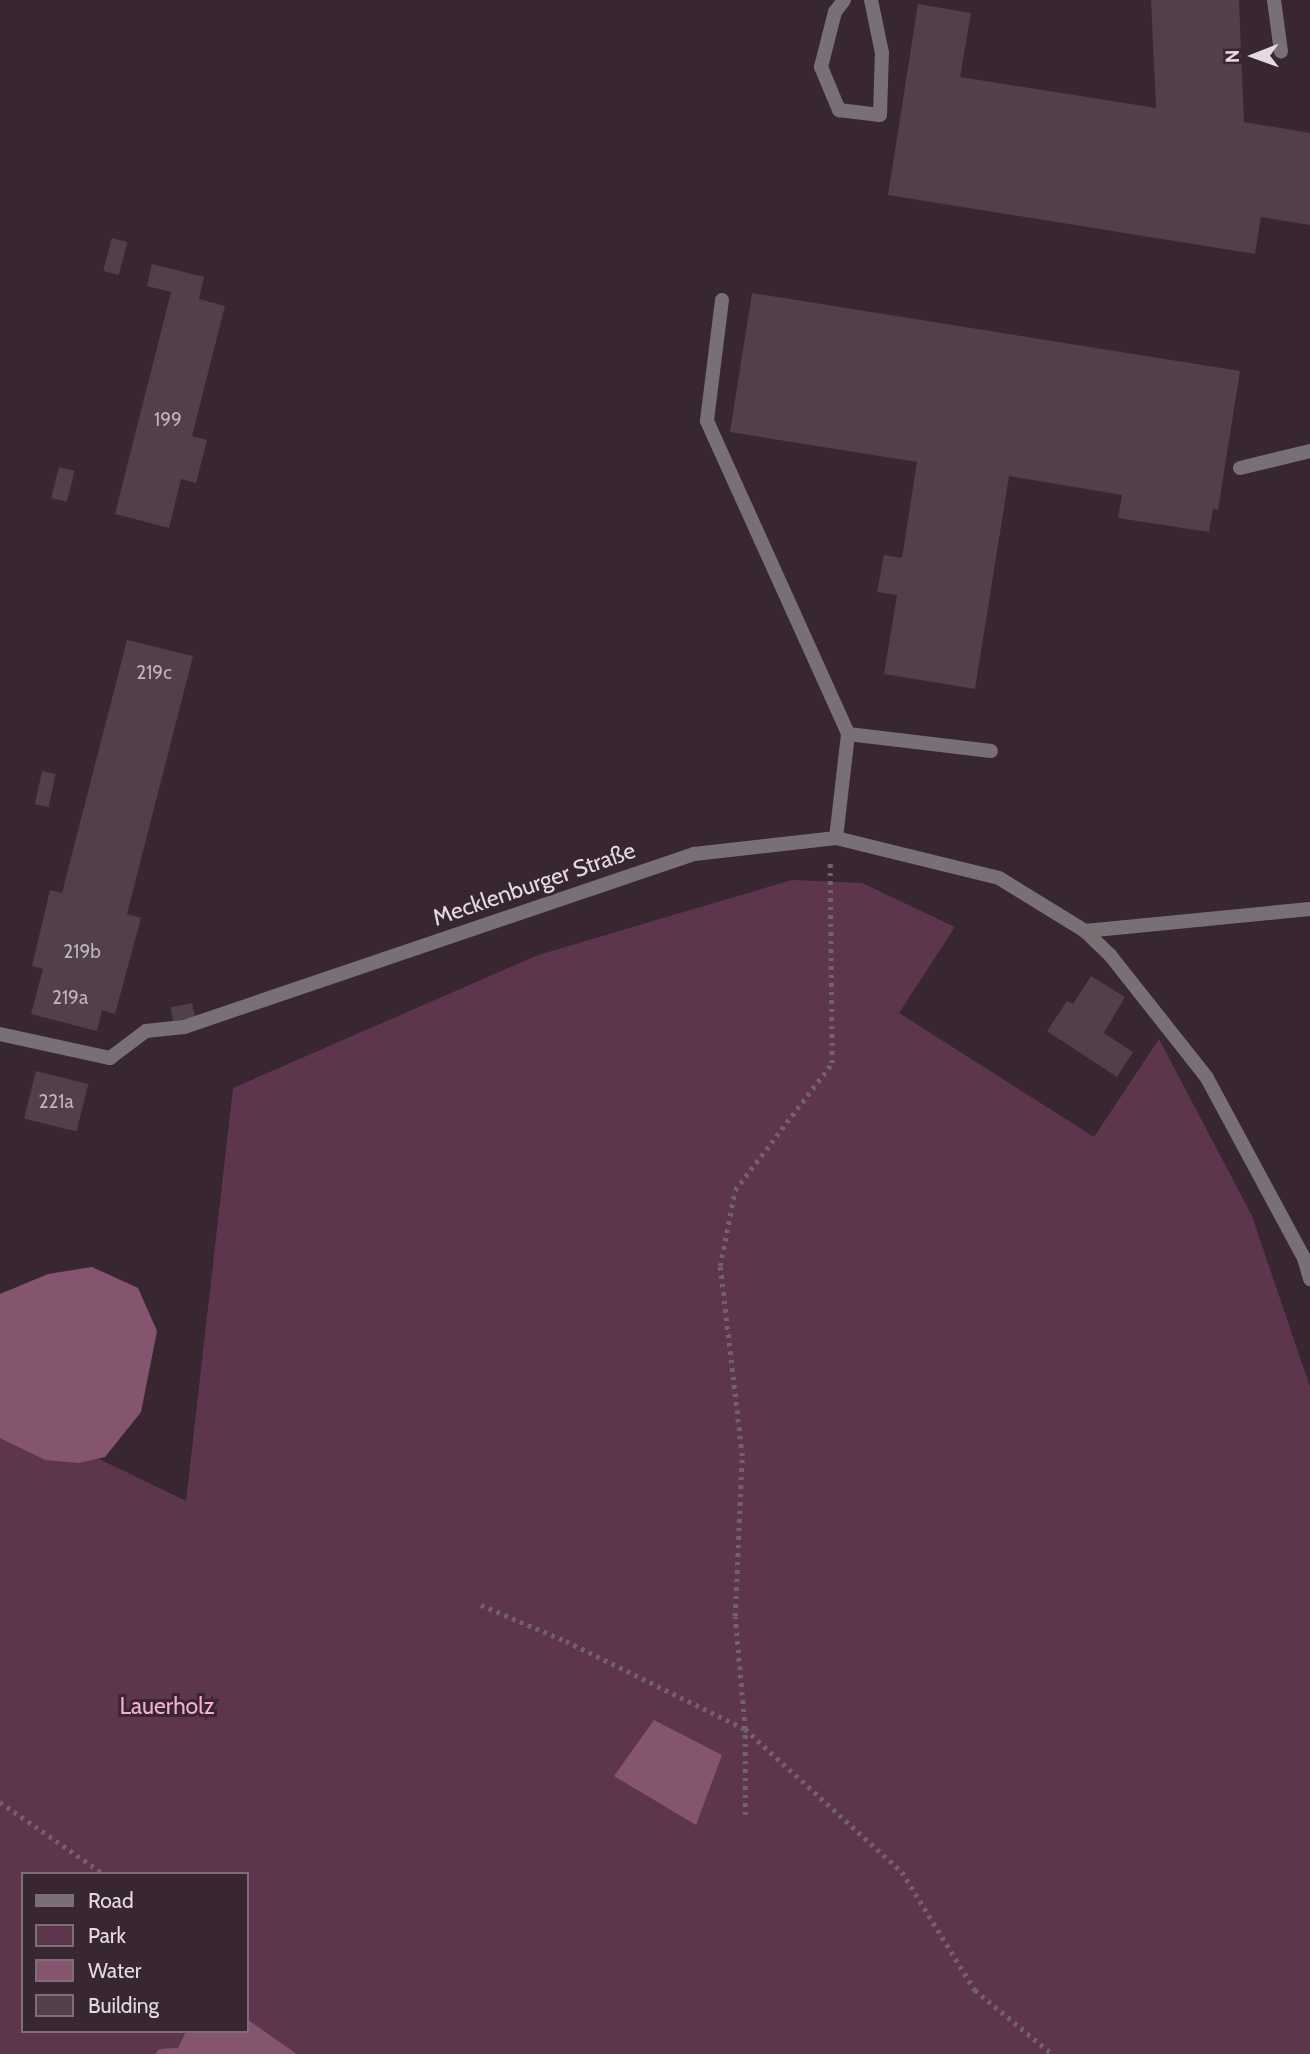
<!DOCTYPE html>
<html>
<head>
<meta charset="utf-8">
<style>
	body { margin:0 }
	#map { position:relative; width:1310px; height:2054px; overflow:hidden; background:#382730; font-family:Cabin,sans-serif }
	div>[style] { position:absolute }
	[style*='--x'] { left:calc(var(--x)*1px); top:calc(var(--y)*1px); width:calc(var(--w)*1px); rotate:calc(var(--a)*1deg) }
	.green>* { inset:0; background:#5d354c }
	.water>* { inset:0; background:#855570 }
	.stream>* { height:10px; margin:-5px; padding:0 5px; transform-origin:5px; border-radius:5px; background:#855570 }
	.building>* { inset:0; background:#513f49; transform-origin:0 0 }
	.path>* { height:4.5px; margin-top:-2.25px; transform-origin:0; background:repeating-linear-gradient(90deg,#71626a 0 3.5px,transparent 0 8.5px) }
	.service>* { height:14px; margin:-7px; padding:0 7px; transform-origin:7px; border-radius:7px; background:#797075 }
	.minor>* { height:14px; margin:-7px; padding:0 7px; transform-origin:7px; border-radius:7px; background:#797075 }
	span { translate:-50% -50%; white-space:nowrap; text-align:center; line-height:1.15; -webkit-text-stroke:6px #382730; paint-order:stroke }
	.number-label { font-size:19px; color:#c0b3ba }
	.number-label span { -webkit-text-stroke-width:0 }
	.street-label { font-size:23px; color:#e5dae0 }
	.park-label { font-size:23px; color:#f7abd5 }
	.legend { position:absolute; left:21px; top:1872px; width:228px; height:161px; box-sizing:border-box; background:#382730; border:2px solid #7d6f76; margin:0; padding:9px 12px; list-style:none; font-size:21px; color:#e5dae0 }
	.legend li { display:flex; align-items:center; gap:14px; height:35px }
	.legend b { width:35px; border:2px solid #7d6f76 }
	.north { position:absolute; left:1219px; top:21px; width:70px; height:70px; -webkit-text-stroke:5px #382730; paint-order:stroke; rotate:269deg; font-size:19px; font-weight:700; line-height:28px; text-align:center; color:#e5dae0 }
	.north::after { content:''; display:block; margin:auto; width:24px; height:32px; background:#e5dae0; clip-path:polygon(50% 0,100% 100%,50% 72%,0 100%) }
</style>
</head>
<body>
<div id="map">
	<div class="green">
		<i style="clip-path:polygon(792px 880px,862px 883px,955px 927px,899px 1013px,1094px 1137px,1159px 1039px,1252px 1216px,1310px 1387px,1310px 2054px,297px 2054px,247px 2019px,247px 1874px,23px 1874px,23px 2031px,186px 2031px,175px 2054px,0 2054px,0 1411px,186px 1501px,233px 1088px,538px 955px)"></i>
	</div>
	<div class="water">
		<i style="clip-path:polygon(92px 1267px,138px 1288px,157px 1331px,141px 1412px,105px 1457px,79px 1463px,45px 1460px,0 1438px,0 1294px,48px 1274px)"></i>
		<i style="clip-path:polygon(654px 1720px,722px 1755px,696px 1825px,614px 1776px)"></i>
		<i style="clip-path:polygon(247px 2019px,297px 2054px,175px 2054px,186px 2031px,247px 2031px)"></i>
	</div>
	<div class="stream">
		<i style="--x:161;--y:2054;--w:14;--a:-4"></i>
	</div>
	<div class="building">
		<i style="clip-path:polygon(1151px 0,1239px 0,1244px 122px,1310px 133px,1310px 225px,1261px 217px,1255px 254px,888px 195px,918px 4px,971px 13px,960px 77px,1156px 108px)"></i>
		<i style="left:112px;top:238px;width:16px;height:34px;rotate:15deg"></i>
		<i style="clip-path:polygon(152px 264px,204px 277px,199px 299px,225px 306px,192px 436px,207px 440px,196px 483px,181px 479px,169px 528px,115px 514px,171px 292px,147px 286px)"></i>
		<i style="clip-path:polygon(752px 293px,1240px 371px,1218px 510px,1213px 509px,1209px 532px,1118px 518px,1122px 495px,1009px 476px,975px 689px,884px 674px,897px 595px,877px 592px,884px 555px,902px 558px,917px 462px,730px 432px)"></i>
		<i style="left:59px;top:467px;width:16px;height:32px;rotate:14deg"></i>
		<i style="clip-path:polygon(127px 640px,193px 656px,127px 914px,141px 918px,115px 1014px,102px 1010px,97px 1031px,31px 1014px,43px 969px,32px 966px,50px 890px,62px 893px)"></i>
		<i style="left:42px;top:771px;width:14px;height:34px;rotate:12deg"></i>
		<i style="clip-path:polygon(1091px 976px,1125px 997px,1104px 1033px,1133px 1052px,1117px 1077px,1047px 1031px,1067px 1001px,1073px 1004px)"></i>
		<i style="left:192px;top:1003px;width:14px;height:22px;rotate:78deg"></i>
		<i style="left:36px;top:1071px;width:54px;height:49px;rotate:14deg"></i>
	</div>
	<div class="path">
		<i style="--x:481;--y:1605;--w:92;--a:23"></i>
		<i style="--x:566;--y:1641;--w:199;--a:26.2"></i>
		<i style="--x:745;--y:1729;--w:212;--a:42.3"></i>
		<i style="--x:902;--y:1872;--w:139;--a:58.3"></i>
		<i style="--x:975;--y:1990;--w:100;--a:39.7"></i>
		<i style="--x:0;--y:1802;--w:126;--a:34.7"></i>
		<i style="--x:745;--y:1815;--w:86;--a:-90"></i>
		<i style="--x:745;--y:1729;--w:113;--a:-95.1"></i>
		<i style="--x:735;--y:1616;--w:160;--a:-87.5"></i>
		<i style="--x:742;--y:1456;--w:191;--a:-96.6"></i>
		<i style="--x:720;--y:1266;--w:77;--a:-78.8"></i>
		<i style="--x:735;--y:1190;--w:160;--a:-52.6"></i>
		<i style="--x:832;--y:1063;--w:200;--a:-90.6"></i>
	</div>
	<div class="service">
		<i style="--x:844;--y:0;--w:15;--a:127"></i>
		<i style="--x:835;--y:12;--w:57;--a:104.3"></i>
		<i style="--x:821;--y:67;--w:47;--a:67.3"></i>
		<i style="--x:839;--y:110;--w:41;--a:7"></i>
		<i style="--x:880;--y:115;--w:62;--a:-88.2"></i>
		<i style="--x:882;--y:53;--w:54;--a:-101.7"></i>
		<i style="--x:1274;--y:0;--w:52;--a:82.3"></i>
		<i style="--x:722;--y:300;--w:122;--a:97.1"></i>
		<i style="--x:707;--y:421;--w:343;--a:65.7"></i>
		<i style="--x:1240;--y:468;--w:72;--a:-13.7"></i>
		<i style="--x:836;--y:838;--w:105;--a:-83.4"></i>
		<i style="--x:848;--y:734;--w:144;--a:6.8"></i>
	</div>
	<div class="minor">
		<i style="--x:1085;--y:931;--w:226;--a:-5.6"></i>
		<i style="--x:0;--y:1034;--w:113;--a:12.3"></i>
		<i style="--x:110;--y:1058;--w:45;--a:-36.9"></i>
		<i style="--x:146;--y:1031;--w:38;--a:-6"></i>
		<i style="--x:184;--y:1027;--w:539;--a:-18.74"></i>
		<i style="--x:694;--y:854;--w:143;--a:-6.4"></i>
		<i style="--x:836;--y:838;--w:168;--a:13.8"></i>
		<i style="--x:999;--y:878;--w:101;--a:31.6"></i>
		<i style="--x:1085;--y:931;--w:35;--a:44"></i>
		<i style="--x:1110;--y:955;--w:157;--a:51.7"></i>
		<i style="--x:1207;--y:1078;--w:204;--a:61.7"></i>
		<i style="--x:1304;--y:1258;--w:22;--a:74"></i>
	</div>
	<div class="number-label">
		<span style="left:168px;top:420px">199</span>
		<span style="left:154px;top:673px">219c</span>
		<span style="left:82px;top:952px">219b</span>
		<span style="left:70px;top:998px">219a</span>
		<span style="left:56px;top:1102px">221a</span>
	</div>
	<div class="street-label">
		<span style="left:534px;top:884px;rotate:-19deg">Mecklenburger Straße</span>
	</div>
	<div class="park-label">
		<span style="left:167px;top:1706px">Lauerholz</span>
	</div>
	<ul class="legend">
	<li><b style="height:9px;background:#797075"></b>Road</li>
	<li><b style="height:19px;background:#5d354c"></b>Park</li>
	<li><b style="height:19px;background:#855570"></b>Water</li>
	<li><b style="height:19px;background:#513f49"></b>Building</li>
	</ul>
	<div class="north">N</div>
</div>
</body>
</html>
